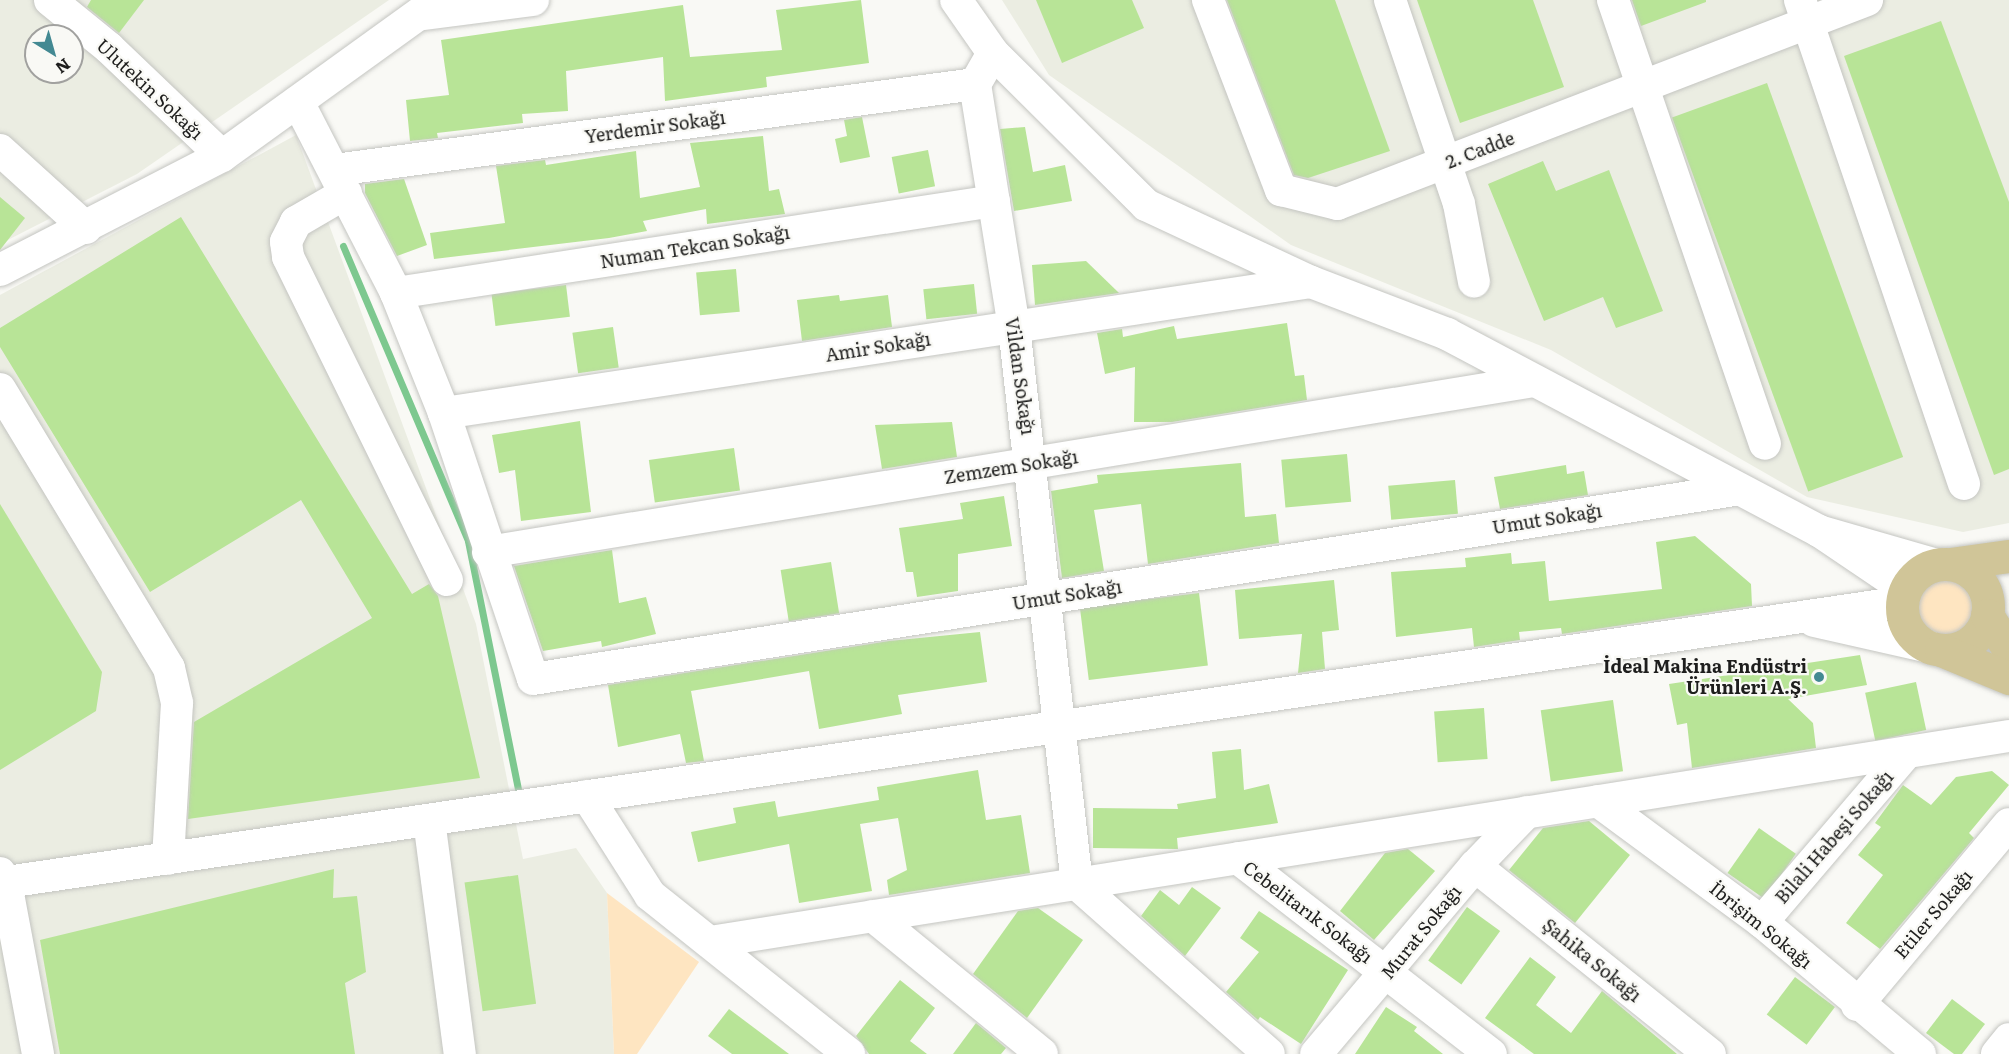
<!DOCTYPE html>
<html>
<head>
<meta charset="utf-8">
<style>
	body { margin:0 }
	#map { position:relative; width:2009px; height:1054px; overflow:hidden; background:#f9f9f5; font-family:Literata,serif }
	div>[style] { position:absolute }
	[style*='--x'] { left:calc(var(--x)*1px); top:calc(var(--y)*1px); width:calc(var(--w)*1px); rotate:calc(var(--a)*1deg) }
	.built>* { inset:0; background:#ebede2 }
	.green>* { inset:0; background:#fee5c1 }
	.round { border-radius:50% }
	.stream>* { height:7px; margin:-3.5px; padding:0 3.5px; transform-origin:3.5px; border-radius:3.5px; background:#7dc88f }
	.building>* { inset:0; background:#b8e497; transform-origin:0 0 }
	.roads { filter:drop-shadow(0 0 2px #c4c5c1) drop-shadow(0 0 2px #c4c5c1) }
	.minor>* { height:32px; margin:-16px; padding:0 16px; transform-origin:16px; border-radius:16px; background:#fff }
	.major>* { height:33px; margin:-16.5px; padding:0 16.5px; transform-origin:16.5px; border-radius:16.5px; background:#d0c598 }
	.major>.ring { margin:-16.5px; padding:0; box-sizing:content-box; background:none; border:33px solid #d0c598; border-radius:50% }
	.dots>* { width:16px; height:16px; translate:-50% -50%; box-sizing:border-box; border:3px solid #f9f9f5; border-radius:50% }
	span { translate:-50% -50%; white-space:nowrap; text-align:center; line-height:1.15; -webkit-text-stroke:4.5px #f9f9f5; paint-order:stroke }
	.street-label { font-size:18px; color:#1e1e1d }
	.poi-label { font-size:18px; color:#1e1e1d; font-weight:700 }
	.right { translate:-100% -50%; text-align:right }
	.north { position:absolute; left:24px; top:24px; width:60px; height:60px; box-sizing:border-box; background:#f9f9f5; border:2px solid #a1a19f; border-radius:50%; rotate:143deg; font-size:16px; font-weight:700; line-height:24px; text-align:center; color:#1e1e1d }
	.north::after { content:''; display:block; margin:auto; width:21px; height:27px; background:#438992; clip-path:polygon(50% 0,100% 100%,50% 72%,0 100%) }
</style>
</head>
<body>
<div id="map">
	<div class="built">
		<i style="clip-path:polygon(evenodd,0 0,389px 0,137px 174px,0 244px,0 0,36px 36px,72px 36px,72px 72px,36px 72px,36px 36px)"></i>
		<i style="clip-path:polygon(1002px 0,2009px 0,2009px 523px,1963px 532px,1807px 497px,1551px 350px,1291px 245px,1049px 75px)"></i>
		<i style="clip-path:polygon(296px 135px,476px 624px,523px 859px,576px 848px,607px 893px,614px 1054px,0 1054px,0 295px)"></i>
	</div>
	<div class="green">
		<i class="round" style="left:1914px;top:579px;width:58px;height:58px"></i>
		<i style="clip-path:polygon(607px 893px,699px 962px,637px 1054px,614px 1054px)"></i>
	</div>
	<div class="stream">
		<i style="--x:343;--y:246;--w:320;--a:67"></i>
		<i style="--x:468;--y:541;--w:254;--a:78.6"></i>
	</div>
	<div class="building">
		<i style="clip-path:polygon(91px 0,144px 0,119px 33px,87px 7px)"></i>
		<i style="clip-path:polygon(861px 0,869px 63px,766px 77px,767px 87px,665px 101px,663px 57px,566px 71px,568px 111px,522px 114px,523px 123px,437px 133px,438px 138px,410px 141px,406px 100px,449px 95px,441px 40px,683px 5px,690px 57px,782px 50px,776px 10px)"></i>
		<i style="clip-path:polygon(1036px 0,1132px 0,1144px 28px,1062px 63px)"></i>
		<i style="clip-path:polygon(1227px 0,1335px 0,1390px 151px,1308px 178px,1294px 175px)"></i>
		<i style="clip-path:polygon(1417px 0,1533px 0,1564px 87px,1460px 123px)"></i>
		<i style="clip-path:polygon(1632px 0,1706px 0,1706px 2px,1641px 26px)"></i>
		<i style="clip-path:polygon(1941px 21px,2009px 202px,2009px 469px,1994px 475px,1844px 56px)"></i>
		<i style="left:1767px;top:83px;width:398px;height:101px;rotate:70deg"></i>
		<i style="clip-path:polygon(862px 117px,870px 157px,840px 163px,835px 139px,847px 136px,844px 120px)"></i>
		<i style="clip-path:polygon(1025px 127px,1033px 172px,1065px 165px,1072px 201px,1014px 211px,1000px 129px)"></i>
		<i style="clip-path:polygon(763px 136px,769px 191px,779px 189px,785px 214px,707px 224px,706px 209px,643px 221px,647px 231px,609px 238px,434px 259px,430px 233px,505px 223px,496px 166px,545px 160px,546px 165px,636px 151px,640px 198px,700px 187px,690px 143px)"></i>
		<i style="left:928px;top:150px;width:37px;height:37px;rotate:79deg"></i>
		<i style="clip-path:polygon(1543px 161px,1556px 191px,1609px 170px,1663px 311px,1616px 328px,1603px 297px,1544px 321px,1488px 184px)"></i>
		<i style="clip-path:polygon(404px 179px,427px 245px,397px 256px,365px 193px,365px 184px)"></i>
		<i style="clip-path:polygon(0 197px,25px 218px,0 250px)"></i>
		<i style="clip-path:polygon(181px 217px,412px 594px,429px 584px,438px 596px,480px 778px,188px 819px,194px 722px,372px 618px,301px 500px,150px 592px,0 347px,0 328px)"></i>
		<i style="clip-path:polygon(1086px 261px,1119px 293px,1035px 305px,1032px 265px)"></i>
		<i style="left:736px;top:269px;width:43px;height:40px;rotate:85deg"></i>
		<i style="left:974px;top:284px;width:30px;height:51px;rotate:84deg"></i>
		<i style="left:566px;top:285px;width:32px;height:75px;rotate:83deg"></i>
		<i style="clip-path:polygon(839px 295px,840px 301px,888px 295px,892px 327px,802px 341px,797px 300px)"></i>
		<i style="clip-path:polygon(1287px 323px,1295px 376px,1304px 375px,1307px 400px,1172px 422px,1134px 422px,1135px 367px,1105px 374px,1097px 333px,1122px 329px,1123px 337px,1174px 326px,1177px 339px)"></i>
		<i style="left:613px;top:327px;width:41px;height:41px;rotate:82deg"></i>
		<i style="clip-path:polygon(580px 421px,591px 512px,521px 521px,515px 470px,499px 473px,492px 435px)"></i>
		<i style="clip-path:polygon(952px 422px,957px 457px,882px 469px,875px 425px)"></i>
		<i style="left:734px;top:448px;width:43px;height:86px;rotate:82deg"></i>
		<i style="left:1347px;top:454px;width:48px;height:66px;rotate:85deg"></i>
		<i style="clip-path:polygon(1241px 463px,1245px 517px,1276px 514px,1279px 543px,1148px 564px,1141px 504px,1094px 510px,1104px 571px,1062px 578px,1051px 491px,1098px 483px,1097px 475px)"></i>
		<i style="clip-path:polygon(1566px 465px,1567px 474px,1584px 471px,1588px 495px,1500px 509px,1494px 477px)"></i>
		<i style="left:1455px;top:480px;width:34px;height:67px;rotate:85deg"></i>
		<i style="clip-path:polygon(1004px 496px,1012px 546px,958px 554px,958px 591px,917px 597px,913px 572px,906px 572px,899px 528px,963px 519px,960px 503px)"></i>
		<i style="clip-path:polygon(0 504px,102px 672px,96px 711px,0 770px)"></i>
		<i style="clip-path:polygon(1695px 536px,1751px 584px,1752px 606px,1562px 634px,1561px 628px,1519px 632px,1520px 640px,1474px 647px,1472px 628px,1396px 637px,1391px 572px,1466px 567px,1465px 558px,1511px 553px,1512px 564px,1545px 561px,1549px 601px,1662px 589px,1656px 542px)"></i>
		<i style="clip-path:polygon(612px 550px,619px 603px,646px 597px,656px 634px,602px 647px,601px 641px,543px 651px,514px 566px)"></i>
		<i style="left:831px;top:562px;width:52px;height:51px;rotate:81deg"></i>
		<i style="clip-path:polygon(1334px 580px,1339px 630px,1322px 632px,1325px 669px,1298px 673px,1302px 634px,1239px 639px,1235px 590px)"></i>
		<i style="left:1199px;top:593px;width:73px;height:120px;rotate:83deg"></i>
		<i style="clip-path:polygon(980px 632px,987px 682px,898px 695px,902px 714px,819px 729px,809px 671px,691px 691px,704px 761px,686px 763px,680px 734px,618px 747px,608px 685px,889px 641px)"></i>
		<i style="clip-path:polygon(1860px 655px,1867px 685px,1788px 699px,1813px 723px,1816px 748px,1692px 768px,1687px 723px,1677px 725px,1669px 684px)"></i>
		<i style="left:1916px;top:682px;width:49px;height:52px;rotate:78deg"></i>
		<i style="left:1613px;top:700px;width:72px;height:73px;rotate:82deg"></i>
		<i style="left:1484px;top:708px;width:51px;height:50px;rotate:86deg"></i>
		<i style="clip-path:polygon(1241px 749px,1244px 790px,1269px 784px,1278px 823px,1177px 838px,1178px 849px,1093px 848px,1093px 808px,1178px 809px,1177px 804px,1216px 798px,1212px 752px)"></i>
		<i style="clip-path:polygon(978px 770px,986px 820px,1021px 815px,1030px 873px,889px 895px,887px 880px,907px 870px,898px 818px,860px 824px,872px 891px,799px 903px,789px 844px,698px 862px,691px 832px,736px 823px,733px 808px,775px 801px,778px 817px,879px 800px,877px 787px)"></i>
		<i style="clip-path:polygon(1992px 771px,2009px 785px,1969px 833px,1974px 838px,1880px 949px,1846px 923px,1883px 875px,1858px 855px,1881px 827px,1875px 823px,1903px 785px,1931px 805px,1956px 777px)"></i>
		<i style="clip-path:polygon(1589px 821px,1630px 855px,1575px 923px,1509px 870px,1543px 828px)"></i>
		<i style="left:1759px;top:828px;width:45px;height:55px;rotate:35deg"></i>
		<i style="clip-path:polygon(1408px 849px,1435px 871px,1374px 940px,1340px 911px,1385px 853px)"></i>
		<i style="clip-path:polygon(334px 869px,333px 898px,357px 896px,366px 972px,345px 983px,355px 1054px,60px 1054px,40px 940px)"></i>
		<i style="left:518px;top:875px;width:130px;height:54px;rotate:82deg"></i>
		<i style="clip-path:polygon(1192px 887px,1221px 908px,1185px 956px,1141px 916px,1160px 890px,1179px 905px)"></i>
		<i style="left:1467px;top:907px;width:41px;height:66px;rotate:36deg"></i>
		<i style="clip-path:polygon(1038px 908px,1083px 940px,1027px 1018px,973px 974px,1018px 911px)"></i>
		<i style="clip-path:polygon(1259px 911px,1348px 970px,1301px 1044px,1260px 1017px,1258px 1020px,1226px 992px,1259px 952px,1240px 938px)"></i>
		<i style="clip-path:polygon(1530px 957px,1556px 977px,1536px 1005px,1571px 1033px,1602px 991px,1677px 1054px,1534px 1054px,1485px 1018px)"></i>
		<i style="left:1795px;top:977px;width:50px;height:47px;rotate:37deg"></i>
		<i style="clip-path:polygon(900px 980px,935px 1008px,910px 1041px,927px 1054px,869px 1054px,856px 1036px)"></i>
		<i style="clip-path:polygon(1952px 999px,1985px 1024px,1962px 1054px,1954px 1054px,1926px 1033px)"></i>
		<i style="clip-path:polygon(1386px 1007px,1417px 1027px,1414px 1031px,1443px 1054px,1355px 1054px)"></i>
		<i style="clip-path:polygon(729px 1009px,789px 1054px,732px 1054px,708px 1036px)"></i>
		<i style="clip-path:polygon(976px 1023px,1006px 1048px,1001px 1054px,953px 1054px)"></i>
	</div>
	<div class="roads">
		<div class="minor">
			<i style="--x:50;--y:0;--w:76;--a:39.1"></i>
			<i style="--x:109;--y:48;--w:156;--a:43.7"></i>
			<i style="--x:956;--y:0;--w:65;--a:55.1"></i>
			<i style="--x:993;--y:53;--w:216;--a:44.8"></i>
			<i style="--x:1146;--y:205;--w:182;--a:25"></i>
			<i style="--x:1311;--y:282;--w:146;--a:20.9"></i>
			<i style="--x:1447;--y:334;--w:421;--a:27.9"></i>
			<i style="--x:1208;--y:0;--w:204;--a:69"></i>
			<i style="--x:1281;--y:190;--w:58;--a:14"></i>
			<i style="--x:1337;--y:204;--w:568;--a:-21.05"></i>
			<i style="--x:1390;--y:0;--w:215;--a:71.3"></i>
			<i style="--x:1459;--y:204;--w:79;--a:79.1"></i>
			<i style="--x:1613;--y:0;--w:469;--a:71.1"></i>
			<i style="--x:1800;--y:0;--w:511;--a:71.28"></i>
			<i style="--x:423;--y:14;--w:111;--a:-7.3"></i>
			<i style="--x:993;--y:53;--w:36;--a:120"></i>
			<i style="--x:975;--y:84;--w:246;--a:80.9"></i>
			<i style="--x:1014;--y:327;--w:561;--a:83.55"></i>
			<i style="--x:1077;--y:884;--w:256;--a:41.5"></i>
			<i style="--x:298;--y:102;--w:215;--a:62.8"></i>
			<i style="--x:396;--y:293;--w:129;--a:68.2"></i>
			<i style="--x:444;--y:413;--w:280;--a:71.5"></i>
			<i style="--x:533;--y:679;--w:1216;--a:-8.94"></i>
			<i style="--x:0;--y:150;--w:116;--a:42.2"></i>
			<i style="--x:335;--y:170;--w:646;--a:-7.65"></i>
			<i style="--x:346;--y:193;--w:58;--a:149.9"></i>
			<i style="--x:296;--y:222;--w:22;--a:117"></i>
			<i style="--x:286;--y:242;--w:15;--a:82"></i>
			<i style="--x:288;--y:257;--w:360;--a:63.8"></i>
			<i style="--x:0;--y:270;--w:250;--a:-27.2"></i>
			<i style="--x:222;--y:156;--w:266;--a:-35.8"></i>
			<i style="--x:396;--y:293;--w:605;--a:-8.75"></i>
			<i style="--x:0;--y:389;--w:326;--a:58.8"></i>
			<i style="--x:169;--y:668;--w:36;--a:77"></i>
			<i style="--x:177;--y:703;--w:156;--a:93.3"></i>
			<i style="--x:444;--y:413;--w:877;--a:-8.59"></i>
			<i style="--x:488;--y:552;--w:1060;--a:-9.28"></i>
			<i style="--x:1905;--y:589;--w:104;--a:-146"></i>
			<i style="--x:1819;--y:531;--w:123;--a:16.1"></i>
			<i style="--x:1814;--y:621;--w:118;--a:12.7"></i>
			<i style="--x:587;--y:796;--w:117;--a:57.5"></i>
			<i style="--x:650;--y:895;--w:255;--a:38.6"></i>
			<i style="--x:1598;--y:801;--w:204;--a:36.4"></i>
			<i style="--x:1762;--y:922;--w:206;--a:39.9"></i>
			<i style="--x:429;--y:820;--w:236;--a:82.5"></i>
			<i style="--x:1238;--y:858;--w:320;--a:37.8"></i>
			<i style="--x:1475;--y:866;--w:301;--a:38.7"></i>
			<i style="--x:0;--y:873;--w:12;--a:59"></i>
			<i style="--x:6;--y:883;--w:174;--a:79.4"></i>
			<i style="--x:0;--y:883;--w:1923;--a:-8.4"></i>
			<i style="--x:873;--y:916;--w:218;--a:39.2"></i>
			<i style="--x:1762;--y:922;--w:223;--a:-49.5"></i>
			<i style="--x:710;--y:942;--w:1315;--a:-9.01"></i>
			<i style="--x:1857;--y:1005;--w:236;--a:-50"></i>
			<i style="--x:1316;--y:1054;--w:246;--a:-49.8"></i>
			<i style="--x:1475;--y:866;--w:75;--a:-46.1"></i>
			<i style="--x:1997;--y:1054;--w:19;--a:-51"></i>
		</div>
		<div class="major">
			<i style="--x:1950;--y:564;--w:60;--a:-7.7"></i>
			<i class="ring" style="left:1902px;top:564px;width:53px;height:53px"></i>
			<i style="--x:1987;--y:615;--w:41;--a:57.8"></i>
			<i style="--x:1941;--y:650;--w:74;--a:22.4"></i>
		</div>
	</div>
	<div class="dots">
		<i style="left:1819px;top:677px;background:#438992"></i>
	</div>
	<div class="street-label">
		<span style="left:150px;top:89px;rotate:43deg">Ulutekin Sokağı</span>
		<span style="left:655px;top:127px;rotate:-8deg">Yerdemir Sokağı</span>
		<span style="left:1480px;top:150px;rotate:-21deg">2. Cadde</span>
		<span style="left:695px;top:247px;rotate:-9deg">Numan Tekcan Sokağı</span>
		<span style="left:878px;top:347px;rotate:-9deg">Amir Sokağı</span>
		<span style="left:1020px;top:376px;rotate:82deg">Vildan Sokağı</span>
		<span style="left:1011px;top:467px;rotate:-9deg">Zemzem Sokağı</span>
		<span style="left:1547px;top:519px;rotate:-9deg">Umut Sokağı</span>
		<span style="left:1067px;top:595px;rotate:-9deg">Umut Sokağı</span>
		<span style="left:1834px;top:837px;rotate:-49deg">Bilali Habeşi Sokağı</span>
		<span style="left:1308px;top:912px;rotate:37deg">Cebelitarık Sokağı</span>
		<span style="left:1933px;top:914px;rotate:-50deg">Etiler Sokağı</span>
		<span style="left:1761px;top:925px;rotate:39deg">İbrişim Sokağı</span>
		<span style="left:1421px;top:932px;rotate:-51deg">Murat Sokağı</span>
		<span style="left:1592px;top:960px;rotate:39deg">Şahika Sokağı</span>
	</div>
	<div class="poi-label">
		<span class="right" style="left:1807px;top:677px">İdeal Makina Endüstri<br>Ürünleri A.Ş.</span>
	</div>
	<div class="north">N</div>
</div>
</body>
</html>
